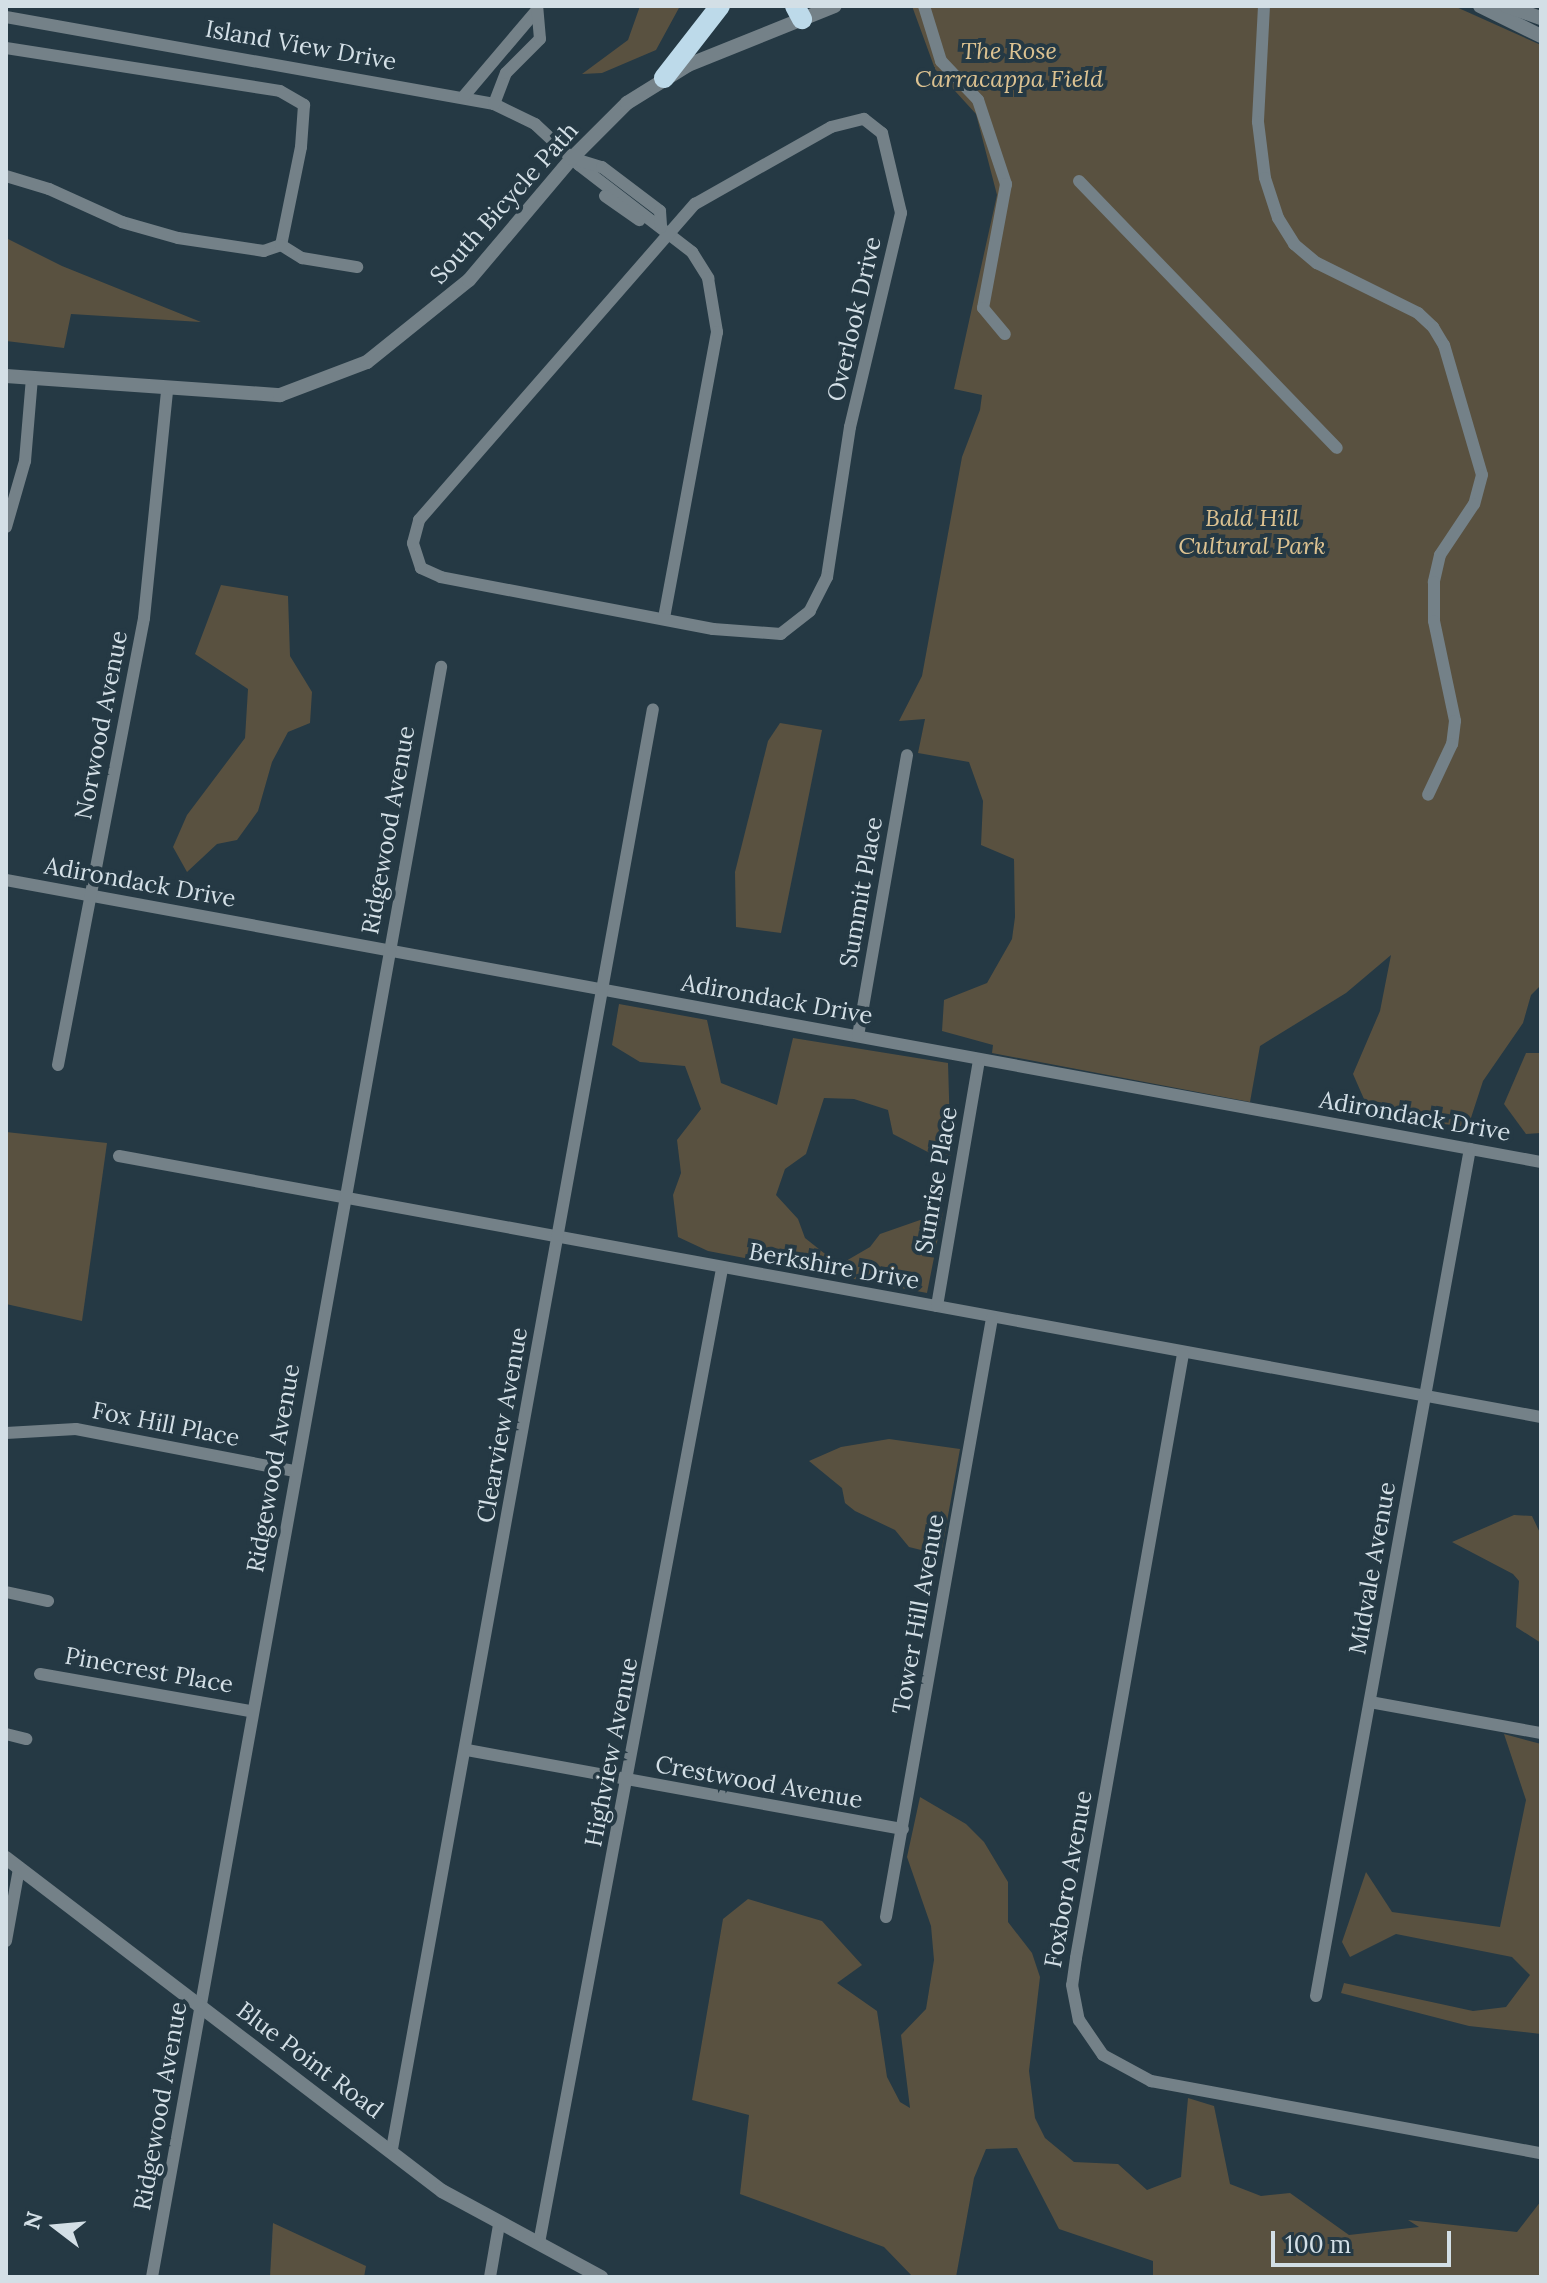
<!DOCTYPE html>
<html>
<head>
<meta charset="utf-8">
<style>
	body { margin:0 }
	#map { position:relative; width:1547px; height:2283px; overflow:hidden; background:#253944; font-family:Lora,serif }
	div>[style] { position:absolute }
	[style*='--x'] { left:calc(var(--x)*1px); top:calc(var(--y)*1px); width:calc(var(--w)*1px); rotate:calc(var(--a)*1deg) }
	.green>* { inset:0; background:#595140 }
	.minor>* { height:12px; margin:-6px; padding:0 6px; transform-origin:6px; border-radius:6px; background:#748188 }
	.tertiary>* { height:14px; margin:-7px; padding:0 7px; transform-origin:7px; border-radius:7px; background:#748188 }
	.trunk>* { height:20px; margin:-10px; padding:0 10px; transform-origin:10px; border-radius:10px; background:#bddaea }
	span { translate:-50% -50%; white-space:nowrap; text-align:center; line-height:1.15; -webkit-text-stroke:8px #253944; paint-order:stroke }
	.street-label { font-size:24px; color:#d3dfe6 }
	.park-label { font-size:24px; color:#dcc291; font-style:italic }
	.frame { position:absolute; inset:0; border:8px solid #d3dfe6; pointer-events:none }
	.north { position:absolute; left:16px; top:2187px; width:80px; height:80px; -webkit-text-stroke:6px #253944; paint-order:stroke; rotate:286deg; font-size:22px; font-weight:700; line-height:32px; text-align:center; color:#d3dfe6 }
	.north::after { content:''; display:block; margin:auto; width:28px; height:36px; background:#d3dfe6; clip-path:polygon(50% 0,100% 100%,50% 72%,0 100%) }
	.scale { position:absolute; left:1271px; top:2231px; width:180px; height:36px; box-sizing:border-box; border:4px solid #d3dfe6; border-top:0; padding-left:10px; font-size:24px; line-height:28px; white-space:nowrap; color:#d3dfe6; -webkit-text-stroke:6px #253944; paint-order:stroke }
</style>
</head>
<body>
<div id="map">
	<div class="green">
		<i style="clip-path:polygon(640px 6px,680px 6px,656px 50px,602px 73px,582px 74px,628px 40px)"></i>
		<i style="clip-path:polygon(912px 6px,1454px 6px,1541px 45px,1541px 985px,1531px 995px,1523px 1023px,1483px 1081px,1468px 1127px,1371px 1115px,1353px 1074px,1380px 1011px,1391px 955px,1346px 993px,1260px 1046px,1250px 1102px,992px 1053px,993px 1045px,942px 1031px,944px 1000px,987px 983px,1012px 939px,1015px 917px,1014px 859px,981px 845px,983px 801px,969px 762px,918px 753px,925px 719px,899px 721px,922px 676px,962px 457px,980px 410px,982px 395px,954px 389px,997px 195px,976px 114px,935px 69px)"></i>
		<i style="clip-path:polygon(6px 238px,62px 266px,201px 322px,71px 314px,64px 348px,6px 341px)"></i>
		<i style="clip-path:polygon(221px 585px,288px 596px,290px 656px,312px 692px,310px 723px,288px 732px,272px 762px,258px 811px,237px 840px,217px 844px,187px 872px,173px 847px,187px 815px,245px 738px,248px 689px,195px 654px)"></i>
		<i style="clip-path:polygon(780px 723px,822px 730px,781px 933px,736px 927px,735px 872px,768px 741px)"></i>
		<i style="clip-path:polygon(619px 1004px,707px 1020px,721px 1083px,777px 1105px,793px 1038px,948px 1063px,951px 1164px,893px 1134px,888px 1110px,854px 1099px,824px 1098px,806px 1154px,785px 1169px,776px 1195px,798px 1219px,805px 1238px,839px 1265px,870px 1247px,880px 1234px,943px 1212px,927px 1293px,708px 1251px,678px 1237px,673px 1195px,681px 1173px,677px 1140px,701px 1109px,685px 1066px,640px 1062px,612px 1045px)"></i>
		<i style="clip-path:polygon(1526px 1053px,1541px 1053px,1541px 1133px,1526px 1134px,1504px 1104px)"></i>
		<i style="clip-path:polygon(6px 1132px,107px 1143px,82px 1321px,6px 1304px)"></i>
		<i style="clip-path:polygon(889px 1439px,960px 1449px,941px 1555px,909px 1547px,895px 1530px,855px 1511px,845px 1503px,842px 1488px,809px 1461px,841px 1447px)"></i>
		<i style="clip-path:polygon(1514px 1515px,1532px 1516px,1541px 1535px,1541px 1643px,1516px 1627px,1519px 1581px,1513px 1574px,1452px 1542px)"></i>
		<i style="clip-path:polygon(1504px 1734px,1541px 1744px,1541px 2034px,1469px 2026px,1341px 1993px,1344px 1983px,1473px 2011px,1506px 2007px,1530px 1975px,1512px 1957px,1396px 1934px,1350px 1957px,1342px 1942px,1366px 1872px,1392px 1912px,1500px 1927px,1526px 1800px)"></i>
		<i style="clip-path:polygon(920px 1797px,966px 1824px,984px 1842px,1008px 1882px,1008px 1922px,1032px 1953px,1040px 1977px,1029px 2071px,1035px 2118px,1045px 2138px,1074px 2162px,1118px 2164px,1147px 2190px,1181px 2177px,1188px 2098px,1214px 2106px,1230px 2184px,1261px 2196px,1290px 2193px,1349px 2235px,1419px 2227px,1408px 2220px,1517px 2232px,1541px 2201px,1541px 2277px,1153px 2277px,1153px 2261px,1059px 2229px,1017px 2148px,986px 2149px,974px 2178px,956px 2277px,913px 2277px,884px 2247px,740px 2194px,749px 2115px,692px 2100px,723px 1919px,748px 1899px,822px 1921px,862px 1965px,837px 1983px,877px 2011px,887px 2077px,900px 2102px,910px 2108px,901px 2035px,926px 2009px,934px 1960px,931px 1926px,907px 1857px)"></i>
		<i style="clip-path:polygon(273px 2223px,366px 2266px,364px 2277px,270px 2277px)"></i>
	</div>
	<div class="minor">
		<i style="--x:924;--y:6;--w:58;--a:72.8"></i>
		<i style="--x:941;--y:61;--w:54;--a:46.5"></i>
		<i style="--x:978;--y:100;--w:89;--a:71.6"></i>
		<i style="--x:1006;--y:184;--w:126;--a:100.5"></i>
		<i style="--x:983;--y:308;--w:34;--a:50"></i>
		<i style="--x:1264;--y:6;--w:116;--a:93"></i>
		<i style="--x:1258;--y:122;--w:56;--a:82.9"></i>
		<i style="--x:1265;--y:178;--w:42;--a:72"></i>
		<i style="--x:1278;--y:218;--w:31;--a:58"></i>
		<i style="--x:1294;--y:244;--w:30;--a:40"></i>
		<i style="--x:1317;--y:263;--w:113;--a:26.3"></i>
		<i style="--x:1418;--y:313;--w:21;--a:43"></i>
		<i style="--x:1433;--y:327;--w:21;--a:59"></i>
		<i style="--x:1444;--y:345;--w:135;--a:73.7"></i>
		<i style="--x:1482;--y:475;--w:30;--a:105"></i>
		<i style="--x:1474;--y:504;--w:61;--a:123.7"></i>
		<i style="--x:1440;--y:555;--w:28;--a:103"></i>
		<i style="--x:1434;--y:582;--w:39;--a:90"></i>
		<i style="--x:1434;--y:621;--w:102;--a:78.1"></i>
		<i style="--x:1455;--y:721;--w:23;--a:97"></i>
		<i style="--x:1452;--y:744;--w:56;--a:115.2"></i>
		<i style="--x:6;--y:17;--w:496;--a:10.1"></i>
		<i style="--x:494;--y:104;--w:46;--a:26"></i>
		<i style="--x:535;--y:124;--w:60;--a:43"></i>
		<i style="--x:579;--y:165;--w:143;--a:37.6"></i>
		<i style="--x:692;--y:252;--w:31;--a:58"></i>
		<i style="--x:708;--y:278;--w:55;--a:80.5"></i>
		<i style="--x:717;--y:332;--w:291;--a:100.5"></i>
		<i style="--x:6;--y:48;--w:277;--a:8.9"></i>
		<i style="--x:280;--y:91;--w:28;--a:30"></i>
		<i style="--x:304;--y:105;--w:42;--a:94.1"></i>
		<i style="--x:301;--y:147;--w:100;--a:101.5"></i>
		<i style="--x:281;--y:245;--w:18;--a:161"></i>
		<i style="--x:264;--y:251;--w:87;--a:-171.4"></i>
		<i style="--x:178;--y:238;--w:58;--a:-164.1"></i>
		<i style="--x:122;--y:222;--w:80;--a:-155.7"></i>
		<i style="--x:49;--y:189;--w:45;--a:-163.2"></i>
		<i style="--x:464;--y:96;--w:113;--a:-49.7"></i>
		<i style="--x:494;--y:104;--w:33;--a:-69"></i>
		<i style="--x:506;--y:73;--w:48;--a:-45"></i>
		<i style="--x:540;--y:39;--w:33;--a:-95"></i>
		<i style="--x:864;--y:119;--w:23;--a:38"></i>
		<i style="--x:882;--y:133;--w:82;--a:76.6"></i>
		<i style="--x:901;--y:213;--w:220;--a:103.4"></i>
		<i style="--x:850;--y:427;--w:152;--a:98.7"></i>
		<i style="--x:827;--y:577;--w:38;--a:117"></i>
		<i style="--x:810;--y:611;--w:37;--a:142"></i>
		<i style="--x:781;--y:634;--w:68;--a:-175.8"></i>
		<i style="--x:713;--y:629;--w:277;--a:-169.2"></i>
		<i style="--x:441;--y:577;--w:22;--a:-156"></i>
		<i style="--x:421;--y:568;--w:26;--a:-108"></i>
		<i style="--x:413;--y:543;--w:24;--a:-75"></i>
		<i style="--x:419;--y:520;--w:420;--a:-48.9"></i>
		<i style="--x:695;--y:204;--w:156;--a:-29.5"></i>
		<i style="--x:831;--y:127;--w:34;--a:-14"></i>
		<i style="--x:575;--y:159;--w:28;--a:17"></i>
		<i style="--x:602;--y:167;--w:73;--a:37.2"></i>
		<i style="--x:660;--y:211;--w:16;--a:86"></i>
		<i style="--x:1079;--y:181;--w:371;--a:46"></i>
		<i style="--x:605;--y:196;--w:42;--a:35.2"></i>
		<i style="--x:281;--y:245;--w:25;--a:32"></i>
		<i style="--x:302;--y:258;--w:56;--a:9.3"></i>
		<i style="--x:6;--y:527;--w:69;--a:-73.9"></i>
		<i style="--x:25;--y:461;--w:83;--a:-85.2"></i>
		<i style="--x:6;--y:880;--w:1561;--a:10.41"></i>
		<i style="--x:858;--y:1036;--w:285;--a:-80.1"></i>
		<i style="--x:58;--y:1065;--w:455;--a:-79.1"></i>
		<i style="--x:144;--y:618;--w:228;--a:-84.2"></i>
		<i style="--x:119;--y:1156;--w:1446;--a:10.4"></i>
		<i style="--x:937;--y:1306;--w:249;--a:-80.3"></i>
		<i style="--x:1183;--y:1354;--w:613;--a:100.05"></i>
		<i style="--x:1076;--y:1958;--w:27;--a:98"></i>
		<i style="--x:1072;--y:1985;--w:36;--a:79"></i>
		<i style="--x:1079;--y:2020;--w:42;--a:55.6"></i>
		<i style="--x:1103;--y:2055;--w:55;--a:28.4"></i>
		<i style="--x:1151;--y:2081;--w:397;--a:10.5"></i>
		<i style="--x:6;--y:1433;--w:70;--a:-3.3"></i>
		<i style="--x:76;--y:1429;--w:223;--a:10.9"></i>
		<i style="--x:6;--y:1592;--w:43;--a:12.1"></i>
		<i style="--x:40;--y:1674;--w:213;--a:10"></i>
		<i style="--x:1370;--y:1702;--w:174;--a:10.3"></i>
		<i style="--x:6;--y:1734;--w:21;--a:14"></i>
		<i style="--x:467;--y:1750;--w:443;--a:10.3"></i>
		<i style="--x:886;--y:1917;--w:608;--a:-79.96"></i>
		<i style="--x:6;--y:1941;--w:73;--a:-79.8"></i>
		<i style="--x:1316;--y:1996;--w:861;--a:-79.7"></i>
		<i style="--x:392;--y:2149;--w:1463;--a:-79.73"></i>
		<i style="--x:539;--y:2243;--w:991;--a:-79.36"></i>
		<i style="--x:152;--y:2277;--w:1636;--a:-79.82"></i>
		<i style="--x:490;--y:2277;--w:53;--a:-80.2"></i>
	</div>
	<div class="tertiary">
		<i style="--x:1480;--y:6;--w:68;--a:26.2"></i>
		<i style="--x:1506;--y:6;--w:37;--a:19"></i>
		<i style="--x:6;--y:376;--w:275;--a:4"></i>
		<i style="--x:280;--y:395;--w:93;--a:-20.8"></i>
		<i style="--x:367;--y:362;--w:131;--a:-38.8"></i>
		<i style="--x:469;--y:280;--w:160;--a:-49.8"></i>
		<i style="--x:572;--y:158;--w:78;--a:-45"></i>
		<i style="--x:627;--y:103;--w:72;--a:-31.9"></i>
		<i style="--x:688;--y:65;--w:158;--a:-21.9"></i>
		<i style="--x:6;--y:1858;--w:549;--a:37.37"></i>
		<i style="--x:442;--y:2191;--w:181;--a:28.4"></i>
	</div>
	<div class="trunk">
		<i style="--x:795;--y:6;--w:15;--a:62"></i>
		<i style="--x:664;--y:78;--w:91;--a:-52.1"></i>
	</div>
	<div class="street-label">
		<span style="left:301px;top:45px;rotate:10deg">Island View Drive</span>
		<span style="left:504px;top:203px;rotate:-48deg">South Bicycle Path</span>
		<span style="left:854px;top:319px;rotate:-77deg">Overlook Drive</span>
		<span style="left:101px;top:725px;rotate:-79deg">Norwood Avenue</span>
		<span style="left:388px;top:830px;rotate:-80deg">Ridgewood Avenue</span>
		<span style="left:140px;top:882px;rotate:10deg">Adirondack Drive</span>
		<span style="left:861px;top:892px;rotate:-80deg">Summit Place</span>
		<span style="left:777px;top:999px;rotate:10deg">Adirondack Drive</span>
		<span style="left:1415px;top:1116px;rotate:10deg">Adirondack Drive</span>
		<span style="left:936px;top:1180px;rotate:-80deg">Sunrise Place</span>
		<span style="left:834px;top:1266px;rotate:10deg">Berkshire Drive</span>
		<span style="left:166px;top:1424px;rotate:11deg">Fox Hill Place</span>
		<span style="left:502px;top:1425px;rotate:-80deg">Clearview Avenue</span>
		<span style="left:273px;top:1468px;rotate:-80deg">Ridgewood Avenue</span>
		<span style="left:1372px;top:1568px;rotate:-80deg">Midvale Avenue</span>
		<span style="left:918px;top:1614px;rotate:-80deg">Tower Hill Avenue</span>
		<span style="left:149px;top:1670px;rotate:10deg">Pinecrest Place</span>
		<span style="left:611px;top:1752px;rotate:-79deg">Highview Avenue</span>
		<span style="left:759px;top:1782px;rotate:10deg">Crestwood Avenue</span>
		<span style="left:1068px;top:1879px;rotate:-80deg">Foxboro Avenue</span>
		<span style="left:310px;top:2060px;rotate:37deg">Blue Point Road</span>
		<span style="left:160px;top:2106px;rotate:-80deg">Ridgewood Avenue</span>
	</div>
	<div class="park-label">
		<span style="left:1009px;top:65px">The Rose<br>Carracappa Field</span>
		<span style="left:1252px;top:532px">Bald Hill<br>Cultural Park</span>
	</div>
	<div class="frame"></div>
	<div class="north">N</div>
	<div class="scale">100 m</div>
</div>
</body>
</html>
